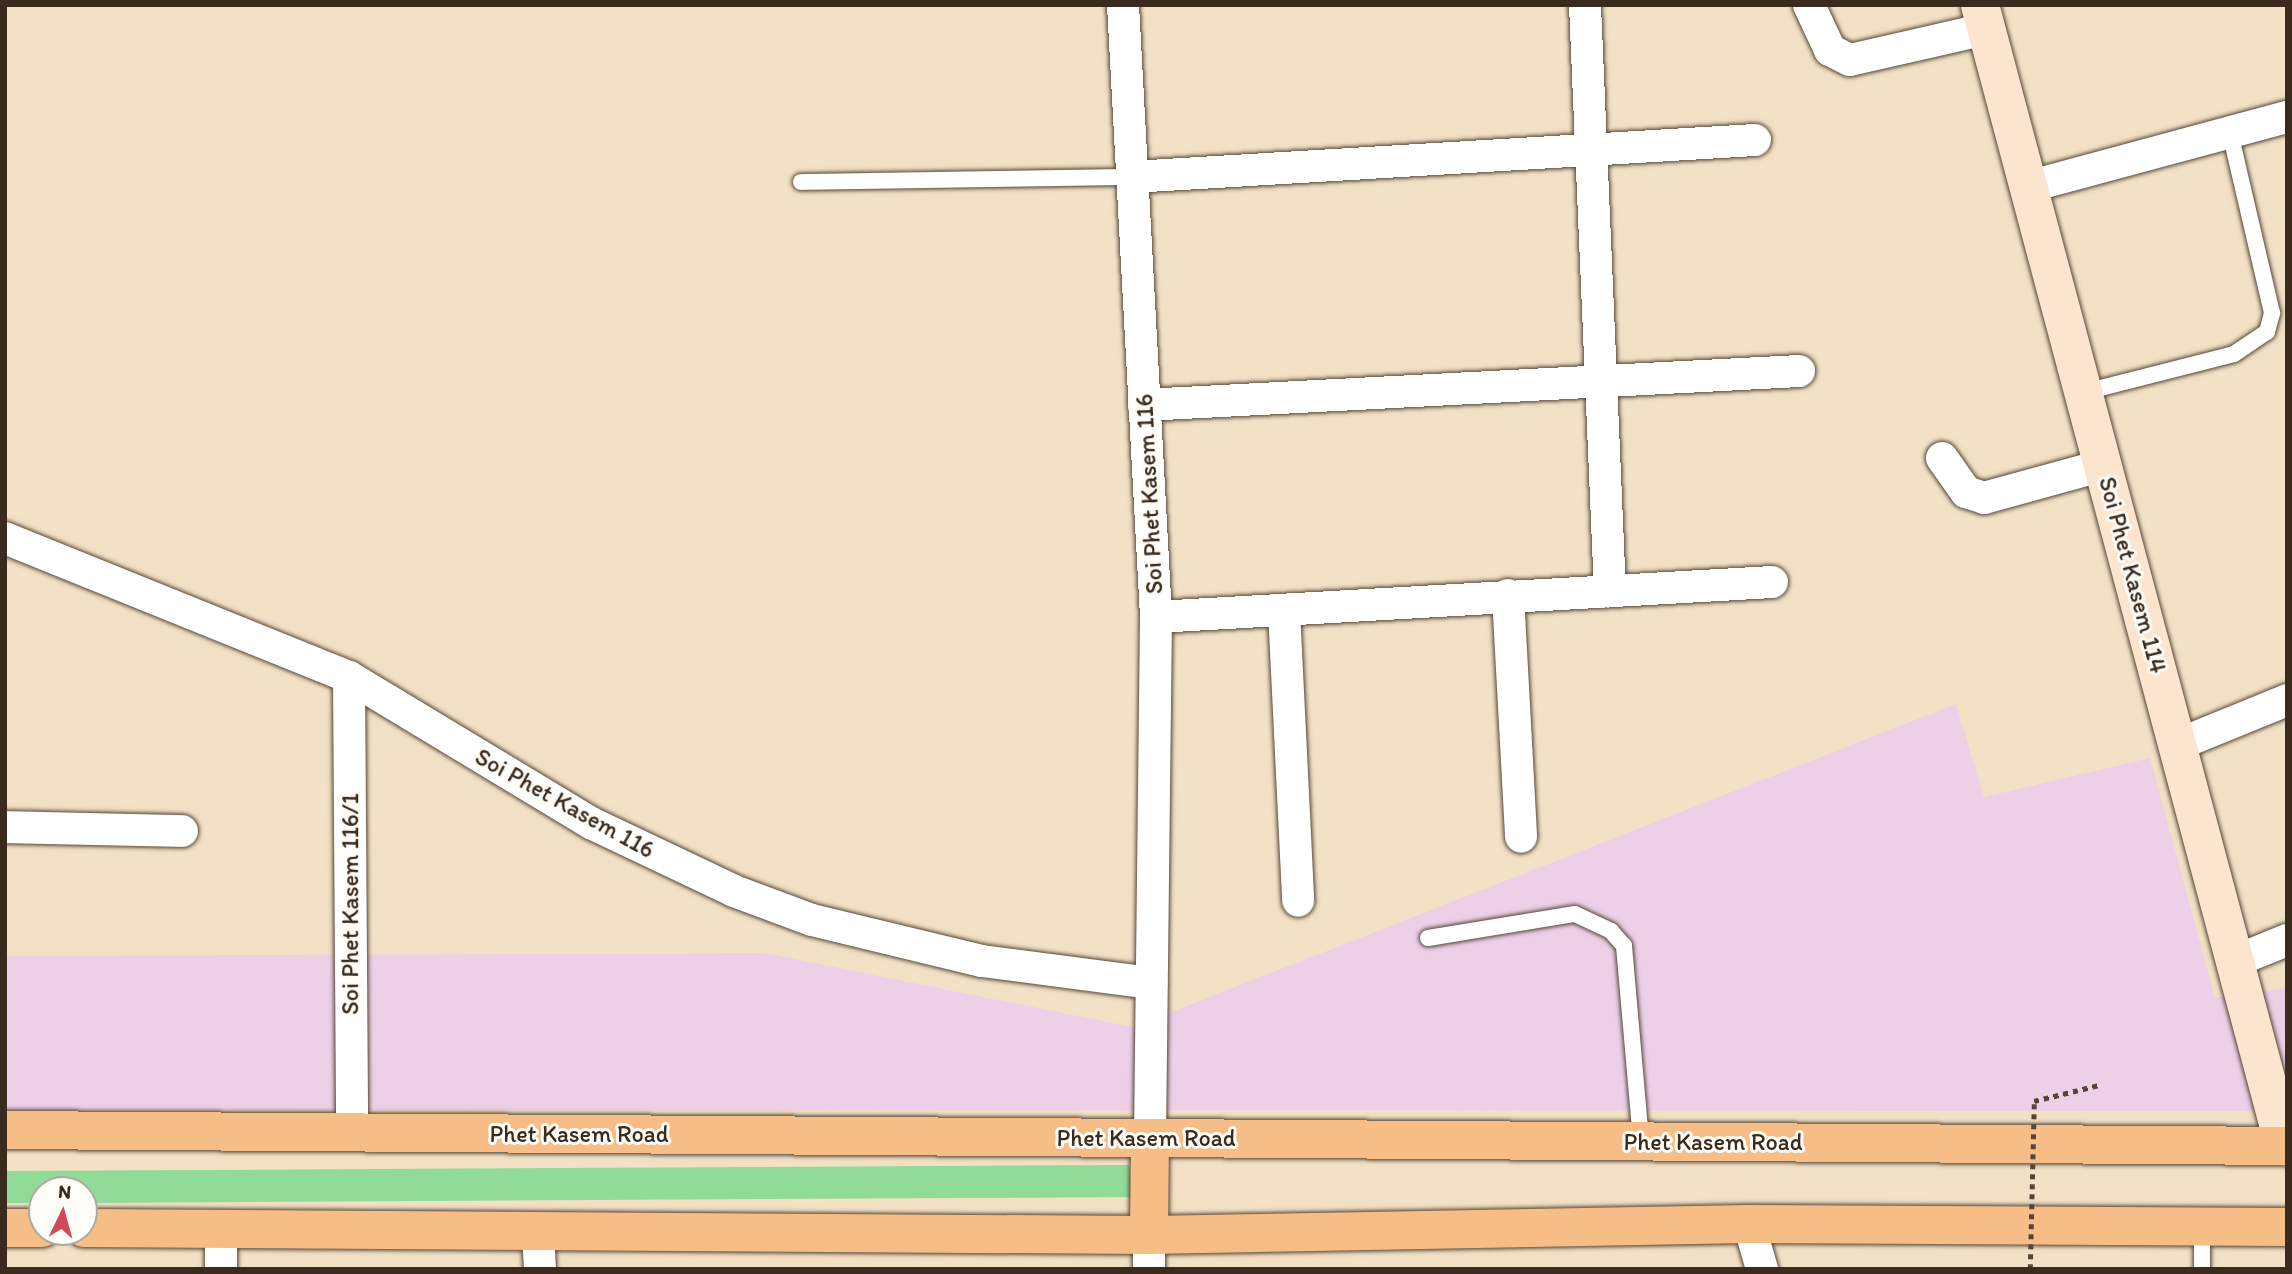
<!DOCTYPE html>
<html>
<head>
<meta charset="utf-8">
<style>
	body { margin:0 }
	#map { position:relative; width:2292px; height:1274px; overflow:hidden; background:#f2e1c5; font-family:Itim,sans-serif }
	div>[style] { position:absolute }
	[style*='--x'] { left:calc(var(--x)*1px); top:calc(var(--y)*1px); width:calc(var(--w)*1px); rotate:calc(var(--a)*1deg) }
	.built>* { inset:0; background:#edd0e8 }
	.green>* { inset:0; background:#90db97 }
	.path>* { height:4.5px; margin-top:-2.25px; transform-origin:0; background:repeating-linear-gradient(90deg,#564537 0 5px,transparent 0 10px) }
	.roads { filter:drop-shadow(0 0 2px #564537) drop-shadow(0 0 2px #564537) }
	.lane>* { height:16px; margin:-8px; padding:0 8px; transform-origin:8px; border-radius:8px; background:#fff }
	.street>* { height:32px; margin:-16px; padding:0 16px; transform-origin:16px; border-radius:16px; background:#fff }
	.secondary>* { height:38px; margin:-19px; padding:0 19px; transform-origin:19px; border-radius:19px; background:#fbe5cf }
	.primary>* { height:38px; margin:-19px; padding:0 19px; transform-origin:19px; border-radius:19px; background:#f6be86 }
	.path-bridge>* { height:4.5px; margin-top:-2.25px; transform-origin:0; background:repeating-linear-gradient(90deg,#564537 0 5px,transparent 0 10px) }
	span { translate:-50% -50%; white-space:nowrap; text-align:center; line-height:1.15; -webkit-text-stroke:6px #fdfcf7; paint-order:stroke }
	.street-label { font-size:24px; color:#3b2a1e }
	.frame { position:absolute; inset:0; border:7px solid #3b2a1e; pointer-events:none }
	.north { position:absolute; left:28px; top:1176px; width:70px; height:70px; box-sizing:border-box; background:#fdfcf7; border:2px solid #afa8a0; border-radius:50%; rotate:5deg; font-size:19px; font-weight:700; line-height:28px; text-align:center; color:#3b2a1e }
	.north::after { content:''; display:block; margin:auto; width:24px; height:32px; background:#d1495b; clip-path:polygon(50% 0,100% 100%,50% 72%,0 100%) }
</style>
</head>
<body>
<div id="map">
	<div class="built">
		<i style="clip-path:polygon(1956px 704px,1984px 797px,2150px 758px,2215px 998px,2287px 988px,2287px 1111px,5px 1110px,5px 956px,764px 953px,1133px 1027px)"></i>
	</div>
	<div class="green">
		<i style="clip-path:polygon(1129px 1165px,1132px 1197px,84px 1203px,84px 1190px,42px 1190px,42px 1203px,5px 1203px,5px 1171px)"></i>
	</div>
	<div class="path">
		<i style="--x:2034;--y:1101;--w:67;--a:-13.8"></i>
	</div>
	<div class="roads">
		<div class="lane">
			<i style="--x:801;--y:182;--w:331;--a:-0.9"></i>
			<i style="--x:2085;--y:392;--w:154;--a:-14.3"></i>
			<i style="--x:2234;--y:354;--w:40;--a:-34"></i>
			<i style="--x:2267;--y:332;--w:20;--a:-75"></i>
			<i style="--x:2272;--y:313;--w:185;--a:-103.1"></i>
			<i style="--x:1428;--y:938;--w:149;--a:-9.3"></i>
			<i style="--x:1575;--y:914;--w:40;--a:25"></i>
			<i style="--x:1611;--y:931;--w:20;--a:49"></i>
			<i style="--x:1624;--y:946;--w:196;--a:85"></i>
			<i style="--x:2202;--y:1227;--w:42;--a:90"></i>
		</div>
		<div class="street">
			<i style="--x:1123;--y:5;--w:613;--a:86.91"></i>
			<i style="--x:1156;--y:617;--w:521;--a:90.66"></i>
			<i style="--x:1585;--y:5;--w:587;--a:87.56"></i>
			<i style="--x:1809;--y:5;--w:50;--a:65"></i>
			<i style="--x:1830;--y:50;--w:22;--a:27"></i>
			<i style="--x:1850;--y:60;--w:139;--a:-12.8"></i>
			<i style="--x:1132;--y:177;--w:624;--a:-3.4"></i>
			<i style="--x:2031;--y:186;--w:265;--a:-15.1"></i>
			<i style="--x:1144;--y:405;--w:656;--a:-2.97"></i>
			<i style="--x:1942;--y:458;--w:42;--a:54.8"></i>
			<i style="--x:1966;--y:492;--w:19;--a:18"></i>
			<i style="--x:1984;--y:498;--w:124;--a:-15.4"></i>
			<i style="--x:5;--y:538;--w:371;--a:22"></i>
			<i style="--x:349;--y:677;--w:283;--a:31.1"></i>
			<i style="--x:591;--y:823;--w:158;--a:25.4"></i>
			<i style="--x:734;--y:891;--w:83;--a:20.4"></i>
			<i style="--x:812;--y:920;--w:175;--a:13.6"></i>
			<i style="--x:982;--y:961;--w:171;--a:7.4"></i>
			<i style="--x:1508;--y:595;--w:242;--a:86.9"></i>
			<i style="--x:1284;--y:610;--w:291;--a:87.2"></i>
			<i style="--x:1156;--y:617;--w:617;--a:-3.25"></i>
			<i style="--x:349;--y:677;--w:455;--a:89.6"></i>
			<i style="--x:2177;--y:745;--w:119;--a:-22.2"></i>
			<i style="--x:5;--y:827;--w:177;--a:1.3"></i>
			<i style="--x:2233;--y:962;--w:58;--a:-22.2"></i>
			<i style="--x:1749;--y:1224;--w:47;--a:73.9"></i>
			<i style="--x:221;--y:1227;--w:42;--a:90"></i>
			<i style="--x:538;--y:1232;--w:37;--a:87"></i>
			<i style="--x:1149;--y:1269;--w:34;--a:-90"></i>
		</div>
		<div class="secondary">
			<i style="--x:1980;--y:5;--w:1181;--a:75.08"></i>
		</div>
		<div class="primary">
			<i style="--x:5;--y:1130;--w:2282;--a:0.4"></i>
			<i style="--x:5;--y:1228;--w:37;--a:0"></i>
			<i style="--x:84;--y:1228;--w:1065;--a:0.38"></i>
			<i style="--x:1149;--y:1235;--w:600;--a:-1.05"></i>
			<i style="--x:1749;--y:1224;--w:538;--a:0.32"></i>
			<i style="--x:1149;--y:1235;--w:97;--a:-89.4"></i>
		</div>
	</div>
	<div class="path-bridge">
		<i style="--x:2030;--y:1269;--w:168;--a:-88.6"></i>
	</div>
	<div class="street-label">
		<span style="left:1149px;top:494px;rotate:-93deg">Soi Phet Kasem 116</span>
		<span style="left:2133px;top:575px;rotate:75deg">Soi Phet Kasem 114</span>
		<span style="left:565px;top:803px;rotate:29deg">Soi Phet Kasem 116</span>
		<span style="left:350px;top:904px;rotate:-90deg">Soi Phet Kasem 116/1</span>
		<span style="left:579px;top:1134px">Phet Kasem Road</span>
		<span style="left:1146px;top:1138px">Phet Kasem Road</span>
		<span style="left:1713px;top:1142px">Phet Kasem Road</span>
	</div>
	<div class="frame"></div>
	<div class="north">N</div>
</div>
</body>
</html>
